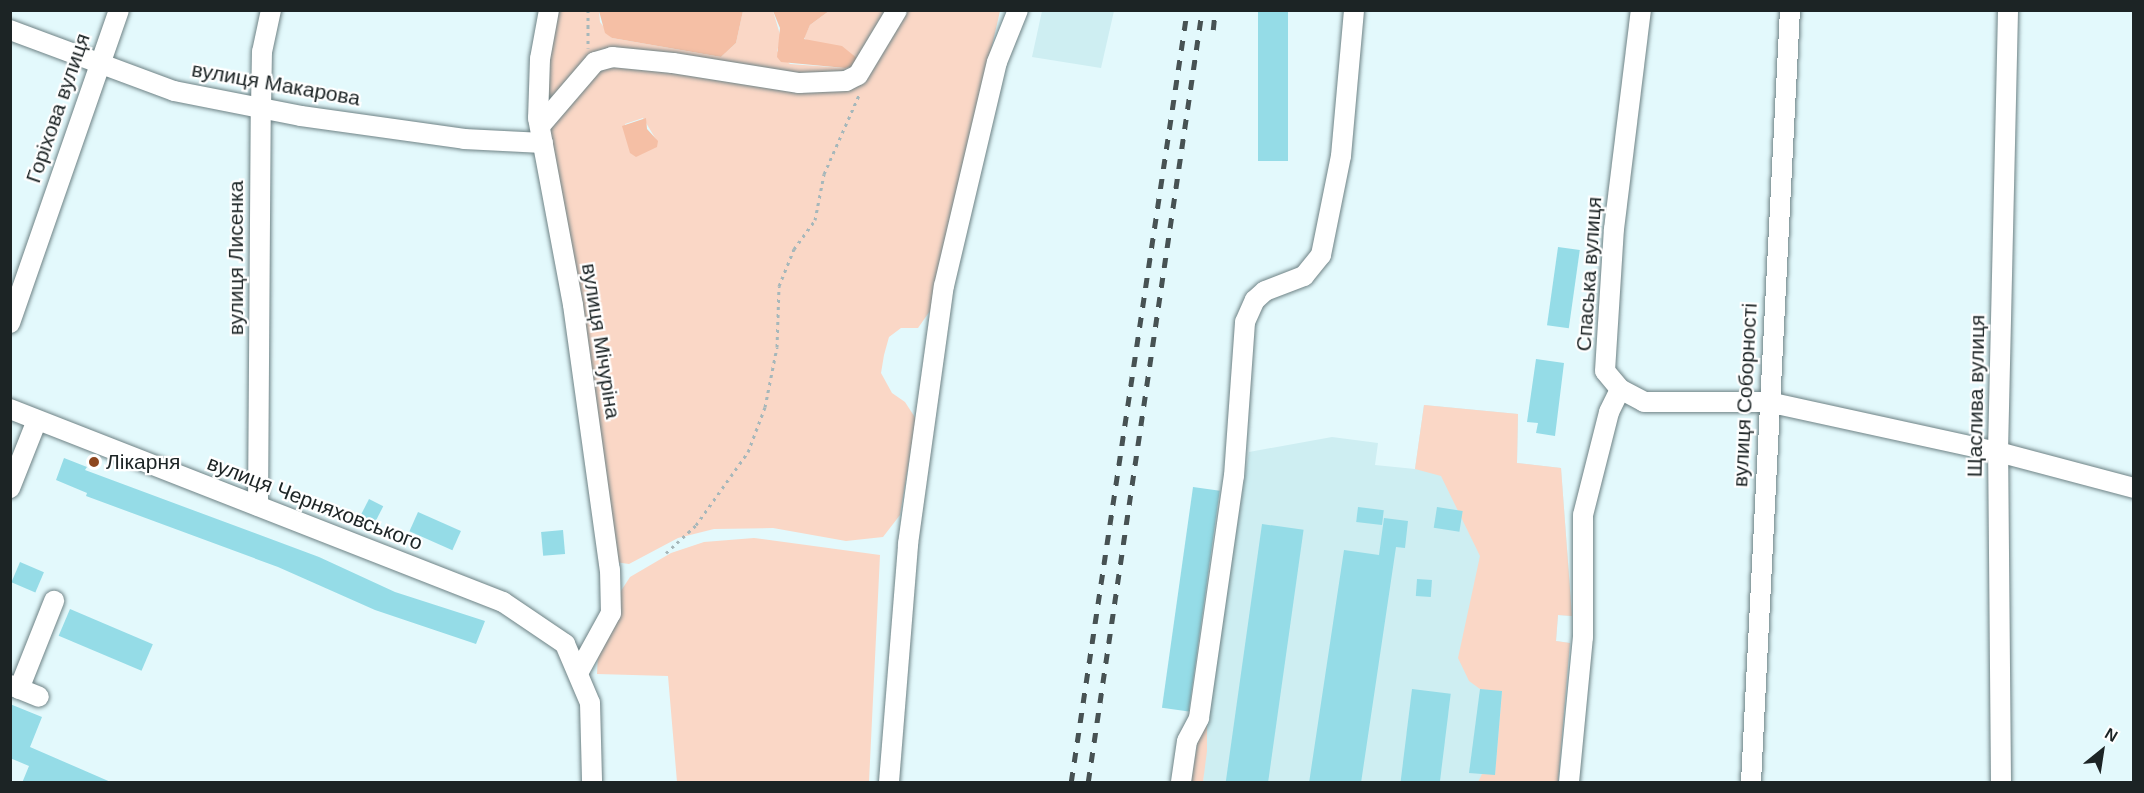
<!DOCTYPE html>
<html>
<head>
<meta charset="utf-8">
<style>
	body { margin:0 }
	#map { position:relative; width:2144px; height:793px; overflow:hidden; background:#e3f9fc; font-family:Arial,sans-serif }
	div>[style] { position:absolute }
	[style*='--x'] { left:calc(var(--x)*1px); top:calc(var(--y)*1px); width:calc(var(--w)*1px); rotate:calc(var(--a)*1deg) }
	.built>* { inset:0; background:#ceeef2 }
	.green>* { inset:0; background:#fad7c6 }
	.water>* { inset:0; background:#f5bfa5 }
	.building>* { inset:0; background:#95dce7; transform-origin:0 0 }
	.path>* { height:3px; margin-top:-1.5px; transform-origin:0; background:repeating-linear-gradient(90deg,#a6b7ba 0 3px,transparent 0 7.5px) }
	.roads { filter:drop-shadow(0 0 2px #6e8285) drop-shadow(0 0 2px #6e8285) }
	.minor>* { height:20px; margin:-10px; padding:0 10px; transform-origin:10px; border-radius:10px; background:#fff }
	.rail>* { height:4.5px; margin-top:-2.25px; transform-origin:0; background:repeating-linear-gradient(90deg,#475253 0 10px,transparent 0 20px) }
	.dots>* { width:16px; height:16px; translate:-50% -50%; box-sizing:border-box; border:3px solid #fff; border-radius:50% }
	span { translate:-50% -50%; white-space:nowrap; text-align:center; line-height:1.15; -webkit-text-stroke:4.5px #fff; paint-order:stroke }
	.street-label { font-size:21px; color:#1c2425 }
	.poi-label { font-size:21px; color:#1c2425 }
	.left { translate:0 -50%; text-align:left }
	.frame { position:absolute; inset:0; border:12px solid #1c2425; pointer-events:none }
	.north { position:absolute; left:2072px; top:721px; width:60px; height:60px; -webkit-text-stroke:4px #fff; paint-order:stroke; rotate:30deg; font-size:16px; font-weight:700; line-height:24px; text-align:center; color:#1c2425 }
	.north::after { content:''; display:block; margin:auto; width:21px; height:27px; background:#1c2425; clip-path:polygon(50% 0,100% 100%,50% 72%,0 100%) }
</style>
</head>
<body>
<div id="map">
	<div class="built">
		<i style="clip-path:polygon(1042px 11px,1114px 11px,1101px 68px,1032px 57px)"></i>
		<i style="clip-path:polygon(1424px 405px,1518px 414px,1517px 463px,1561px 468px,1572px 616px,1558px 615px,1556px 641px,1570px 643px,1558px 782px,1203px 782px,1207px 715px,1249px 452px,1332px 437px,1378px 443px,1375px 465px,1415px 469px)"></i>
	</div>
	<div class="green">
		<i style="clip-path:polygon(evenodd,555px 11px,599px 11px,600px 22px,612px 38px,721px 57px,736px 43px,743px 11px,773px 11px,781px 38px,777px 51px,790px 64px,845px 68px,804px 38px,810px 25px,829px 11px,1000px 11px,932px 308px,918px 328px,901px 328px,889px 337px,884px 355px,881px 373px,892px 393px,905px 402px,916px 419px,900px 515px,883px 537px,846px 541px,773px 528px,714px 529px,678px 538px,629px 564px,615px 562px,543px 112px,555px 11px,643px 118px,657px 141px,629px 146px,625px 124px,643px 118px)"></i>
		<i style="clip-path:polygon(1424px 405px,1518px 414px,1517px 463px,1561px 468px,1572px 616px,1558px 615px,1556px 641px,1570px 643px,1558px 782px,1478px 782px,1482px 774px,1495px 774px,1502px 692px,1480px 689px,1469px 681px,1458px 658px,1480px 556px,1441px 476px,1415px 469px)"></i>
		<i style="clip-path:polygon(754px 538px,880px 555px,869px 782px,677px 782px,668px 676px,597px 674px,598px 653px,619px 594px,630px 577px,671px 553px,704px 542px)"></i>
		<i style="clip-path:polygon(1202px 715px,1207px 715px,1207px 751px,1203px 782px,1191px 782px)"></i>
	</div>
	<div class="water">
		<i style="clip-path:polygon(599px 11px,599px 10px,743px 11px,736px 43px,721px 57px,612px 38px,605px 33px)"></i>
		<i style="clip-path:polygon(773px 11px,829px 11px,810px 25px,804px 39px,842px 46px,858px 59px,853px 66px,845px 68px,781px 62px,777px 57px,780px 28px)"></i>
		<i style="clip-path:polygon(646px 118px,647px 129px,658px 141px,657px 147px,636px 157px,630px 153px,622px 126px)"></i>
	</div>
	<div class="building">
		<i style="left:1258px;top:10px;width:30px;height:151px"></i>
		<i style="left:1558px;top:247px;width:22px;height:79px;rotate:8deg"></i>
		<i style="clip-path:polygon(1536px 359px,1564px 363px,1555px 436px,1536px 433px,1538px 423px,1527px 422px)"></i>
		<i style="clip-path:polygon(64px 458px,87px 467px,85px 470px,319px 557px,395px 592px,485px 621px,476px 644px,375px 610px,278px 567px,86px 496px,87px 493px,56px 480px)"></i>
		<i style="left:1193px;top:487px;width:27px;height:223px;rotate:8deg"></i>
		<i style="left:369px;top:499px;width:16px;height:22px;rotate:27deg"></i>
		<i style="left:1358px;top:507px;width:26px;height:15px;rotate:7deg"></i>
		<i style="left:1437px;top:507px;width:26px;height:21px;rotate:9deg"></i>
		<i style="left:418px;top:512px;width:47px;height:21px;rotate:24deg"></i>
		<i style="clip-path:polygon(1384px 518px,1408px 521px,1405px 548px,1396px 547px,1361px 783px,1309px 783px,1344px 550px,1379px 555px)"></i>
		<i style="left:1262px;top:524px;width:42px;height:262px;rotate:8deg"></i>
		<i style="left:563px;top:530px;width:24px;height:22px;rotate:85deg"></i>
		<i style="left:20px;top:562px;width:26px;height:22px;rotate:23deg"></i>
		<i style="left:1417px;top:579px;width:15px;height:17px;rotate:4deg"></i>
		<i style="left:70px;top:609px;width:90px;height:29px;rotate:23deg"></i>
		<i style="left:1412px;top:689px;width:39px;height:95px;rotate:7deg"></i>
		<i style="clip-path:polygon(1480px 689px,1502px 691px,1495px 775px,1469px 773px)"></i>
		<i style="clip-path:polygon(10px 704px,42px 717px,30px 747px,113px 783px,22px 783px,29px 766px,10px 758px)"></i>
	</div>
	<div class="path">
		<i style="--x:588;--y:10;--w:38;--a:90"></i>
		<i style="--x:666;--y:553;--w:41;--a:-43"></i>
		<i style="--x:696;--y:525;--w:90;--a:-54.5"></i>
		<i style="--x:748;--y:452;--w:48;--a:-69.3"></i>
		<i style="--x:765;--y:407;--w:61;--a:-78.7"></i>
		<i style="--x:777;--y:347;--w:61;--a:-88.1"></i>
		<i style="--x:779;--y:286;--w:40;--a:-68"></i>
		<i style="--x:794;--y:249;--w:36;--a:-54"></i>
		<i style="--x:815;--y:220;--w:47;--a:-78.9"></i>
		<i style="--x:824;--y:174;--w:86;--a:-66.1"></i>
	</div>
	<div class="roads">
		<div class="minor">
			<i style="--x:549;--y:10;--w:50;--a:100.4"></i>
			<i style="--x:540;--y:59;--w:59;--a:91.9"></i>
			<i style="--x:538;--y:118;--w:190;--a:79.4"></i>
			<i style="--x:573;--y:305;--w:268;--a:82.1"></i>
			<i style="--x:610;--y:570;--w:43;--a:88.7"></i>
			<i style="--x:611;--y:613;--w:68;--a:118.8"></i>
			<i style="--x:10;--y:30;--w:175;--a:20.4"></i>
			<i style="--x:174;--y:91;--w:129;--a:11.1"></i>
			<i style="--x:301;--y:116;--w:165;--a:8"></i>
			<i style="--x:464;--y:139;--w:79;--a:2.9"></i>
			<i style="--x:540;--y:126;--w:84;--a:-49.3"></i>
			<i style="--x:595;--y:62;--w:18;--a:-16"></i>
			<i style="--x:612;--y:57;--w:61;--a:5.6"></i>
			<i style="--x:673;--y:63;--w:128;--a:9"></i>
			<i style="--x:799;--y:83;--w:47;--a:-2.4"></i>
			<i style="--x:846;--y:81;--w:13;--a:-27"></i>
			<i style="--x:858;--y:75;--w:76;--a:-59"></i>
			<i style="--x:10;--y:323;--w:331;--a:-70.8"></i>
			<i style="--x:1620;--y:389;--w:27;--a:28"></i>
			<i style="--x:1644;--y:402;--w:124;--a:0"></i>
			<i style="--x:1768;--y:402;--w:235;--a:12.3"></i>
			<i style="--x:1998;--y:452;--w:141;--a:14.8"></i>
			<i style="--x:10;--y:409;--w:529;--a:21.38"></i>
			<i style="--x:503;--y:602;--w:75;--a:34.1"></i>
			<i style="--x:565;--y:644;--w:64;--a:67"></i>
			<i style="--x:590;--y:703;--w:79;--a:88.5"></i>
			<i style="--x:10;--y:488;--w:73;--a:-68.3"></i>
			<i style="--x:258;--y:506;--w:398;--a:-89.6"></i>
			<i style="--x:261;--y:108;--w:56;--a:-89"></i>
			<i style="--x:262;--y:52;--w:43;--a:-77.9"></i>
			<i style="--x:10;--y:685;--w:31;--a:22"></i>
			<i style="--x:19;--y:689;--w:95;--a:-68.3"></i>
			<i style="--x:889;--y:782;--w:239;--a:-85.4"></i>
			<i style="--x:908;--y:544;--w:260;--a:-82.1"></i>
			<i style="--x:944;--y:286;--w:230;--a:-76.7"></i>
			<i style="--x:997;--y:62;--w:56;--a:-68"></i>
			<i style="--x:1181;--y:782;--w:41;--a:-81.7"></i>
			<i style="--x:1187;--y:741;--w:26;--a:-62"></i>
			<i style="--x:1199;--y:718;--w:245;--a:-81.8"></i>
			<i style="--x:1234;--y:476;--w:154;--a:-85.9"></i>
			<i style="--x:1245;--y:322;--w:24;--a:-66"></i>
			<i style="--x:1255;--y:300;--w:13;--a:-42"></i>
			<i style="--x:1265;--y:291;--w:42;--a:-21"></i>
			<i style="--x:1304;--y:276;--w:27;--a:-51"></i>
			<i style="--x:1321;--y:255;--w:101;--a:-78.6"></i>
			<i style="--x:1341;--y:156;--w:147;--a:-84.9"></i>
			<i style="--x:1569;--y:782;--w:146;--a:-84.5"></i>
			<i style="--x:1583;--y:637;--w:122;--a:-90"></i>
			<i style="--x:1583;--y:515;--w:106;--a:-75.8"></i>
			<i style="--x:1609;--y:412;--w:25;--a:-64"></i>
			<i style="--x:1620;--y:389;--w:23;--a:-130"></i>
			<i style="--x:1605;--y:371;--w:142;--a:-86.4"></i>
			<i style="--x:1614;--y:229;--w:221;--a:-83"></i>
			<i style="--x:1751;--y:782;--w:773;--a:-87.11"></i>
			<i style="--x:2001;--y:782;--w:330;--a:-90.5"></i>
			<i style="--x:1998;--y:452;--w:442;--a:-88.7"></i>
		</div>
	</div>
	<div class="rail">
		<i style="--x:1213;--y:30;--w:20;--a:-84"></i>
		<i style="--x:1071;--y:782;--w:781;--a:-81.45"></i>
		<i style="--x:1088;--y:782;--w:780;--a:-81.6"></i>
	</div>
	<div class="dots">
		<i style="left:94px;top:462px;background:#8d471f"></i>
	</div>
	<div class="street-label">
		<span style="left:276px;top:84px;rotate:10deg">вулиця Макарова</span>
		<span style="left:58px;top:108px;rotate:-71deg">Горіхова вулиця</span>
		<span style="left:236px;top:258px;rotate:-90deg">вулиця Лисенка</span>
		<span style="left:1589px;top:274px;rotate:-86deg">Спаська вулиця</span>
		<span style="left:601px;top:341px;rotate:81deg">вулиця Мічуріна</span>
		<span style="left:1745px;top:395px;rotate:-87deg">вулиця Соборності</span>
		<span style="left:1976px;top:396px;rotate:-89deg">Щаслива вулиця</span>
		<span style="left:315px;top:503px;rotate:21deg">вулиця Черняховського</span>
	</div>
	<div class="poi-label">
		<span class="left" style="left:106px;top:462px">Лікарня</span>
	</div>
	<div class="frame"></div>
	<div class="north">N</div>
</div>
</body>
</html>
